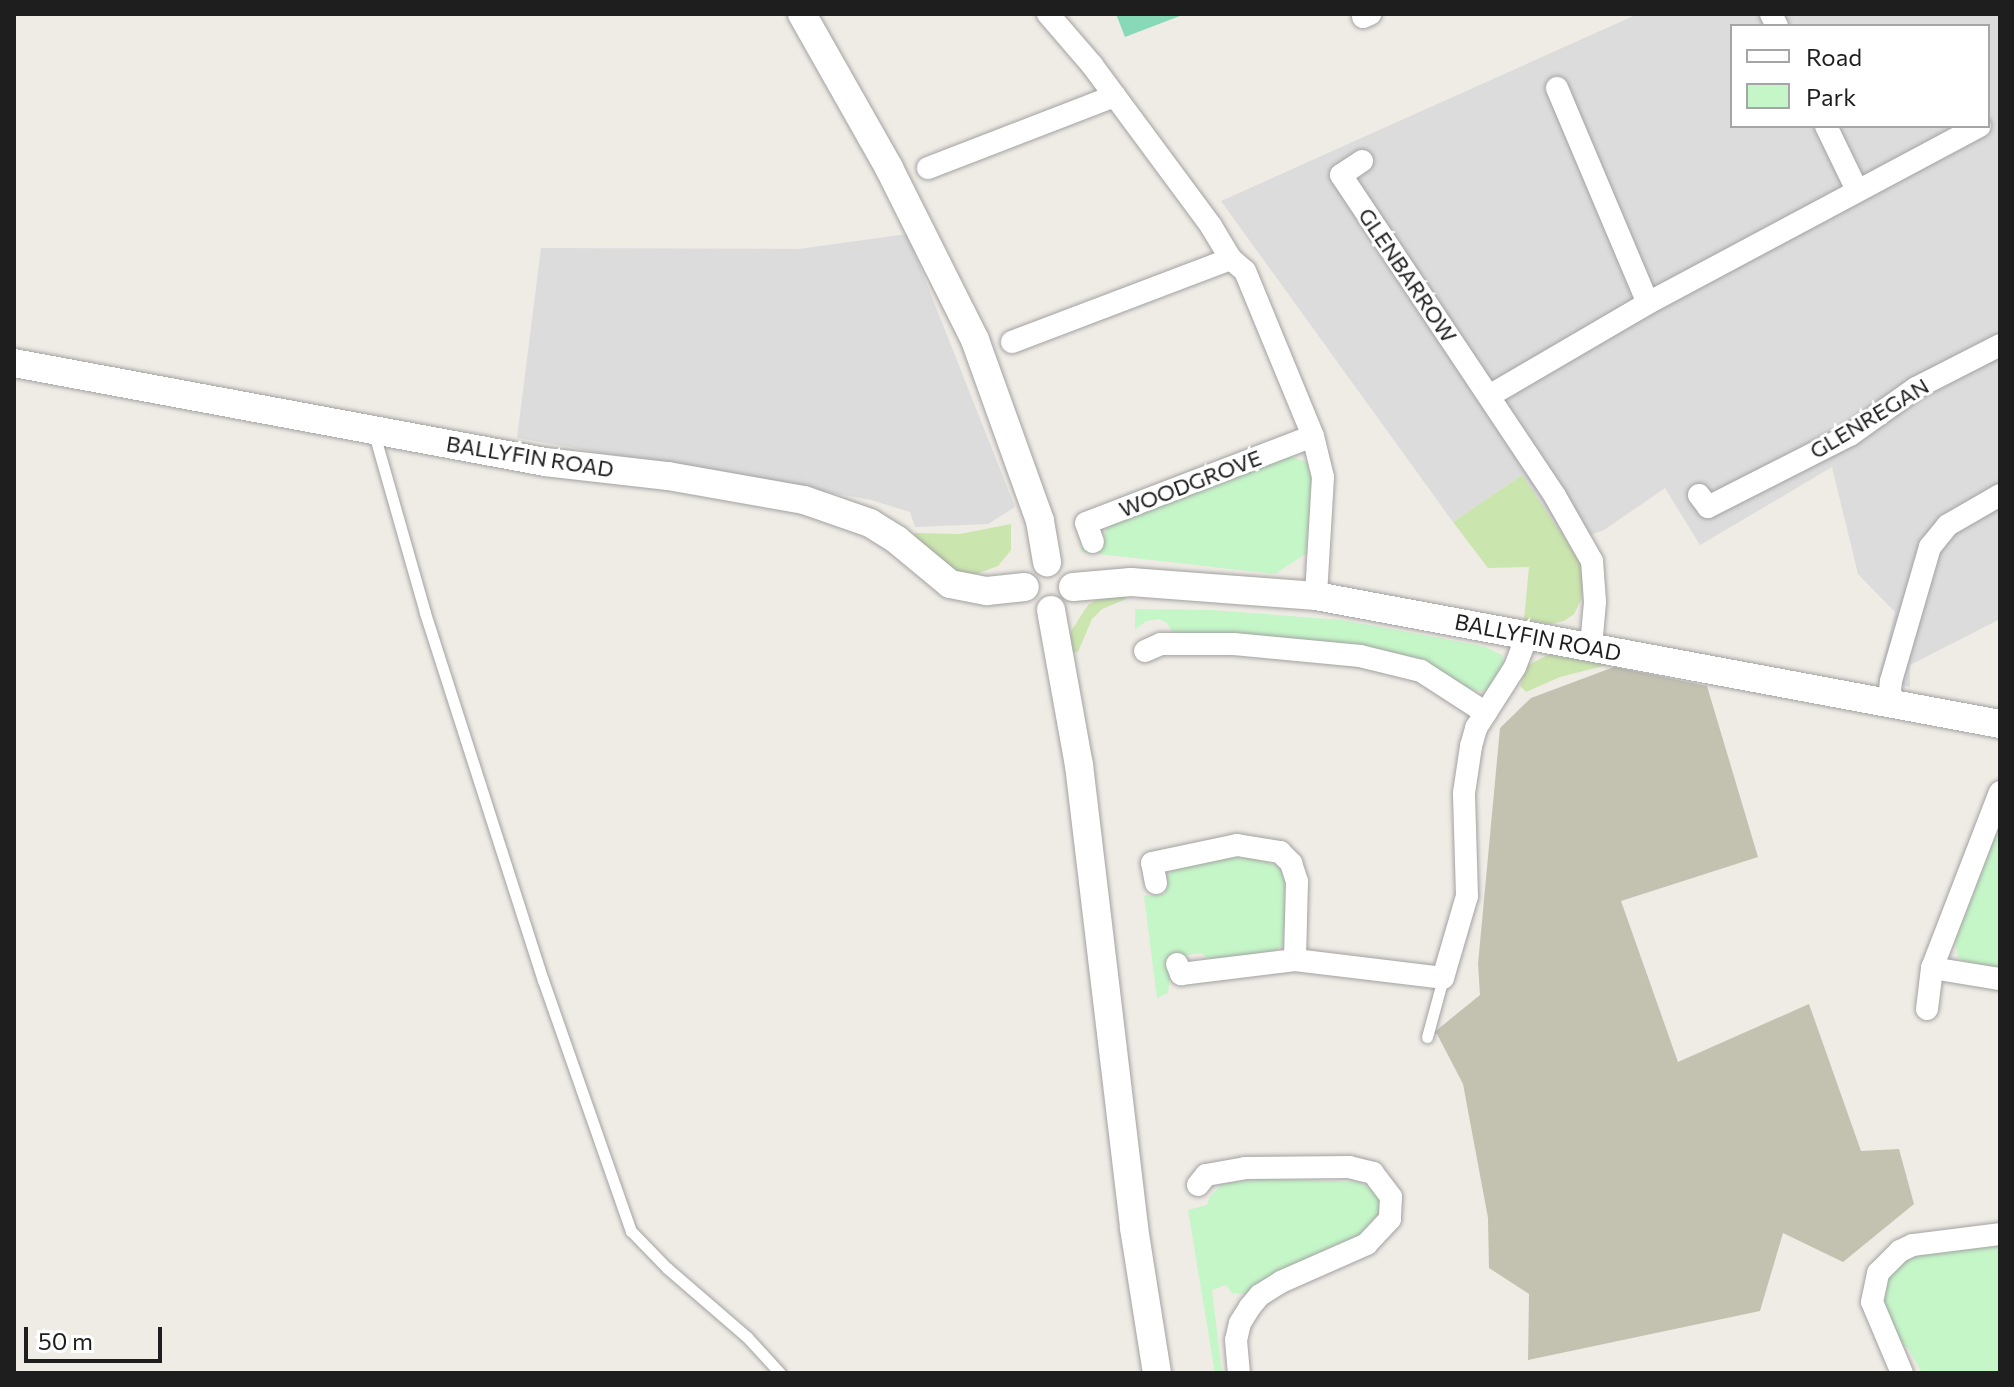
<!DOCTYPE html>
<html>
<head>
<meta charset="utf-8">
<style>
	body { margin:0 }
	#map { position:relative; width:2014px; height:1387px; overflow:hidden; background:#efebe5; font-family:Commissioner,sans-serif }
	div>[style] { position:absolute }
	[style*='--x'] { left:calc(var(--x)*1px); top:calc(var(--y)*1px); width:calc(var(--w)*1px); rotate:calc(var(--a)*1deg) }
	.residential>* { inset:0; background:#dcdcdc }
	.construction>* { inset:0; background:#c3c2b1 }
	.grass>* { inset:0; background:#cbe5ae }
	.park>* { inset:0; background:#c5f6c8 }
	.pitch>* { inset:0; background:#88d9b7 }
	.roads { filter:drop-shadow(0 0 2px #a2a2a2) drop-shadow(0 0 2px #a2a2a2) }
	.service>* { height:11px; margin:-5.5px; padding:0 5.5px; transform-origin:5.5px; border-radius:5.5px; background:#fff }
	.minor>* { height:22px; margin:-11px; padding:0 11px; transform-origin:11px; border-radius:11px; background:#fff }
	.tertiary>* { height:28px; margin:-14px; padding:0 14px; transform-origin:14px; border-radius:14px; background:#fff }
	span { translate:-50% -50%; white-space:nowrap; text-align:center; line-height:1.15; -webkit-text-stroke:6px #fff; paint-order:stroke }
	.street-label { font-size:22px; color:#1e1e1e }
	.frame { position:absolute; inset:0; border:16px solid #1e1e1e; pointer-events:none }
	.legend { position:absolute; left:1730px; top:24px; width:260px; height:104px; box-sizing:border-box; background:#fff; border:2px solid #a5a5a5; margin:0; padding:10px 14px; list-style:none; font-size:24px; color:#1e1e1e }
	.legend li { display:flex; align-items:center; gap:16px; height:40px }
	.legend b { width:40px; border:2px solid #a5a5a5 }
	.scale { position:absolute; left:24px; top:1327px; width:138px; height:36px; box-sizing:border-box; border:4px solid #1e1e1e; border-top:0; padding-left:10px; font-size:24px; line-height:28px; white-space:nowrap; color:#1e1e1e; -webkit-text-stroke:6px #fff; paint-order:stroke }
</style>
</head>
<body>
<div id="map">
	<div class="residential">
		<i style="clip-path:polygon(evenodd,1638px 14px,2000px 14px,2000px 619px,1910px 665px,1910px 687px,1878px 681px,1895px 612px,1858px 574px,1832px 467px,1700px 545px,1665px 488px,1604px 530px,1568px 543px,1522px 475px,1453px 522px,1221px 201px,1638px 14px,1732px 26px,1988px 26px,1988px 126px,1732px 126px,1732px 26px)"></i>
		<i style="clip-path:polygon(907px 234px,1015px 507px,988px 524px,915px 527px,910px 512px,871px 500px,517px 438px,541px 248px,799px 249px)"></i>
	</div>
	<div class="construction">
		<i style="clip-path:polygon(1614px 667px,1707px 686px,1758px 857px,1621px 901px,1678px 1062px,1809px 1004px,1861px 1151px,1899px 1149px,1914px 1204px,1843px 1262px,1783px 1233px,1760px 1311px,1528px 1360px,1529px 1294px,1489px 1268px,1488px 1218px,1463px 1084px,1437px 1034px,1432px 1034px,1480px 995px,1478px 964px,1500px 728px,1531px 698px)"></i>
	</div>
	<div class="grass">
		<i style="clip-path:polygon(1522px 475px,1584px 567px,1582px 598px,1574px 614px,1564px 621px,1550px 624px,1524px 620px,1529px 567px,1488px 568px,1453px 522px)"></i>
		<i style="clip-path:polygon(1011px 524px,1011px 550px,998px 566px,976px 574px,946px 570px,913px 544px,915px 533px,960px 534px)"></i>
		<i style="clip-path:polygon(1126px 592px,1126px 599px,1102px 609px,1092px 619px,1078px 652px,1069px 651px,1071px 631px,1088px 605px,1101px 597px)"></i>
		<i style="clip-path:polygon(1550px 654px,1595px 660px,1607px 665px,1560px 677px,1526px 692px,1520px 686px,1528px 665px)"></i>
	</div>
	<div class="park">
		<i style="clip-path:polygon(1290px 456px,1306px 462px,1314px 471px,1310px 551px,1275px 574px,1082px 552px,1080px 547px,1104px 539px,1107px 524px)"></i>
		<i style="clip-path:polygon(1135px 609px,1212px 610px,1342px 620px,1483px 646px,1502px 655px,1504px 665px,1486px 692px,1469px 689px,1466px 693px,1434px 671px,1175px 636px,1167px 623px,1159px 619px,1146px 621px,1135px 630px)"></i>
		<i style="clip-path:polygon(2000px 824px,2000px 968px,1973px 967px,1958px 957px,1955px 939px)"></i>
		<i style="clip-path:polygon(1228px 858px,1251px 858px,1281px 867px,1287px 879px,1284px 944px,1271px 954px,1213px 962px,1201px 953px,1181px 956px,1172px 962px,1168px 993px,1157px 998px,1144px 896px,1165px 894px,1166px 879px,1171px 871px)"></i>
		<i style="clip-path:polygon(1263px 1179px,1360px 1182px,1379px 1195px,1383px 1214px,1371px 1233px,1249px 1294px,1232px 1293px,1226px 1285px,1212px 1290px,1222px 1373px,1215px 1373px,1188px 1210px,1207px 1205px,1210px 1196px,1223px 1183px)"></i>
		<i style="clip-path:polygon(2000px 1239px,2000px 1373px,1922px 1373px,1908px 1348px,1898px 1344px,1880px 1292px,1882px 1281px,1904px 1257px)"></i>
	</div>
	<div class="pitch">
		<i style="clip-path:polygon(1116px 14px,1185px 14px,1125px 37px)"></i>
	</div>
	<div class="roads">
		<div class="service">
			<i style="--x:373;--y:430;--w:190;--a:74.1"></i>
			<i style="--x:425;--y:613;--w:386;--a:72.2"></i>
			<i style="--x:543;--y:980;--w:266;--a:70.7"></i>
			<i style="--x:631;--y:1231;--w:52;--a:45.8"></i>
			<i style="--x:667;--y:1268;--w:106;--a:40.8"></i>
			<i style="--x:747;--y:1337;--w:49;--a:47.5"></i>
			<i style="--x:1427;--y:1037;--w:61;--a:-74.8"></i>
		</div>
		<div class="minor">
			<i style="--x:1048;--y:14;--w:67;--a:49.2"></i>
			<i style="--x:1092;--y:65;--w:200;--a:53.5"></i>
			<i style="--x:1211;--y:226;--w:39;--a:59"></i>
			<i style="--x:1231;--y:259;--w:18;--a:41"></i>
			<i style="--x:1245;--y:271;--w:178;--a:67.6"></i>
			<i style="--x:1313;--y:436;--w:42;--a:76.3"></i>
			<i style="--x:1323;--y:477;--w:119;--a:93.4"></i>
			<i style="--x:1771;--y:14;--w:13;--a:63"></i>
			<i style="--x:1363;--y:17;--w:8;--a:-23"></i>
			<i style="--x:1557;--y:88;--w:233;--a:67.1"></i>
			<i style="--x:1826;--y:126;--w:71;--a:64.2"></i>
			<i style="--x:1362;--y:161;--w:25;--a:146"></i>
			<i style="--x:1341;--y:175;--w:386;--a:56.3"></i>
			<i style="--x:1555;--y:496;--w:75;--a:60.4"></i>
			<i style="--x:1592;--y:561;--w:41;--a:85.8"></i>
			<i style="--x:1595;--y:602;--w:45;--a:95.1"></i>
			<i style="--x:928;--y:168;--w:200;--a:-21.1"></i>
			<i style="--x:1012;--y:342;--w:234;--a:-20.8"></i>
			<i style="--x:1489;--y:396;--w:184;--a:-30.3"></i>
			<i style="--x:1648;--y:303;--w:376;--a:-28.1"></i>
			<i style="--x:1699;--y:495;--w:15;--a:53"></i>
			<i style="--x:1708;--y:507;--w:159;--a:-26.9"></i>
			<i style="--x:1850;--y:435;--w:81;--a:-35.5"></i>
			<i style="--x:1916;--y:388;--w:94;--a:-27.1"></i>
			<i style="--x:1093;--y:542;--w:20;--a:-110"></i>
			<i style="--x:1086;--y:523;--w:243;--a:-21"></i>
			<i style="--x:1145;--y:651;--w:17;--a:-24"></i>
			<i style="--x:1161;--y:644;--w:73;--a:0"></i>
			<i style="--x:1234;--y:644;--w:127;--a:5.4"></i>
			<i style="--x:1360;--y:656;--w:63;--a:13.8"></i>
			<i style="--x:1421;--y:671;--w:77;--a:32.9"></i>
			<i style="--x:1889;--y:703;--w:22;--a:-85"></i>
			<i style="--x:1891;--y:681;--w:140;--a:-73.8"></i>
			<i style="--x:1930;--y:547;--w:28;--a:-51"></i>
			<i style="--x:1948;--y:525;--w:60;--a:-30"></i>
			<i style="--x:2000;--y:792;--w:189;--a:111.1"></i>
			<i style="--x:1932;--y:968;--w:69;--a:9.2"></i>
			<i style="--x:1156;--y:883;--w:20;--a:-101"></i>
			<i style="--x:1152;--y:863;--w:87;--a:-12"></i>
			<i style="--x:1237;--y:845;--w:44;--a:9.2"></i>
			<i style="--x:1280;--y:852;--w:16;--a:45"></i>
			<i style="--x:1291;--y:863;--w:20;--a:72"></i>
			<i style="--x:1297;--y:882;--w:78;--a:91.5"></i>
			<i style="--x:1177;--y:964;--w:11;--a:68"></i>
			<i style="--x:1181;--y:974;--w:115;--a:-7"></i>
			<i style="--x:1295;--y:960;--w:149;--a:6.9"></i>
			<i style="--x:1443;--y:978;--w:85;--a:-73.7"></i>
			<i style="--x:1467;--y:896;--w:103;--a:-91.7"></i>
			<i style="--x:1464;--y:793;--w:48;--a:-81.5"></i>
			<i style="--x:1471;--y:746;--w:19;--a:-74"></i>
			<i style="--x:1476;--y:728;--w:72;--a:-57.4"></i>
			<i style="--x:1515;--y:667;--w:33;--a:-69"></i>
			<i style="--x:1927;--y:1009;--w:41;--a:-83"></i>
			<i style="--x:1198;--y:1185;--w:13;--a:-51"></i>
			<i style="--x:1206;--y:1175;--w:40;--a:-10"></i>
			<i style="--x:1245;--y:1168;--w:104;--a:-0.6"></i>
			<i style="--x:1349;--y:1167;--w:25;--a:14"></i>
			<i style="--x:1373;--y:1173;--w:30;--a:53"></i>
			<i style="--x:1391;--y:1197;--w:22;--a:93"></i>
			<i style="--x:1390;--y:1219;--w:34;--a:133"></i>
			<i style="--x:1367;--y:1244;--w:94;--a:156.2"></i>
			<i style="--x:1281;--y:1282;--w:25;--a:148"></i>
			<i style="--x:1260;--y:1295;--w:16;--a:130"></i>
			<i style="--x:1250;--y:1307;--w:19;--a:122"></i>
			<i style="--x:1240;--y:1323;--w:17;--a:103"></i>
			<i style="--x:1236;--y:1340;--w:33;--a:85"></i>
			<i style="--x:1902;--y:1373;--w:77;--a:-112.9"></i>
			<i style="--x:1872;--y:1302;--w:30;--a:-78"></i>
			<i style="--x:1878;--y:1273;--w:31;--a:-45"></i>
			<i style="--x:1900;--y:1251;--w:14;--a:-25"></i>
			<i style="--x:1913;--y:1245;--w:88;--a:-7.2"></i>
		</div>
		<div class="tertiary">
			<i style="--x:802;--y:14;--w:177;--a:60.5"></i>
			<i style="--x:889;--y:168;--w:192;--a:63.4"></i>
			<i style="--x:975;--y:340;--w:192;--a:70.2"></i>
			<i style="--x:1040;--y:521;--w:42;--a:80.3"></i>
			<i style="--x:14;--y:363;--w:540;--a:10.56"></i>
			<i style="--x:545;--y:462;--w:124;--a:6.5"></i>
			<i style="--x:668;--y:476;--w:138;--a:10"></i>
			<i style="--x:804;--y:500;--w:70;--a:19.2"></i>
			<i style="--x:870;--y:523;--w:32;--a:32"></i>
			<i style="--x:897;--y:540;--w:69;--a:39.7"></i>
			<i style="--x:950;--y:584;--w:38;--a:11"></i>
			<i style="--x:987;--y:591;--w:38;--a:-6"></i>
			<i style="--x:1073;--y:587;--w:58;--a:-4.9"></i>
			<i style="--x:1131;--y:582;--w:186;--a:4.3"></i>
			<i style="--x:1316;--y:596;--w:696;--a:10.6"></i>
			<i style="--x:1051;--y:610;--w:158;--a:79.8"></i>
			<i style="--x:1079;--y:765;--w:466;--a:83.2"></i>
			<i style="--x:1134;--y:1228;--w:147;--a:81"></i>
		</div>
	</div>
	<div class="street-label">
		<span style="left:1408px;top:275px;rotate:56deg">GLENBARROW</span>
		<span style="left:1869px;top:418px;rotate:-31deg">GLENREGAN</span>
		<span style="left:530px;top:456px;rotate:9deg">BALLYFIN ROAD</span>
		<span style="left:1190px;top:483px;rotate:-21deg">WOODGROVE</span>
		<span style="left:1538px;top:637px;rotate:11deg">BALLYFIN ROAD</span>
	</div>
	<div class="frame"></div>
	<ul class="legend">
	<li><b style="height:10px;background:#fff"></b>Road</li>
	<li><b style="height:22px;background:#c5f6c8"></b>Park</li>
	</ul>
	<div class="scale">50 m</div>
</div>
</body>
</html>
